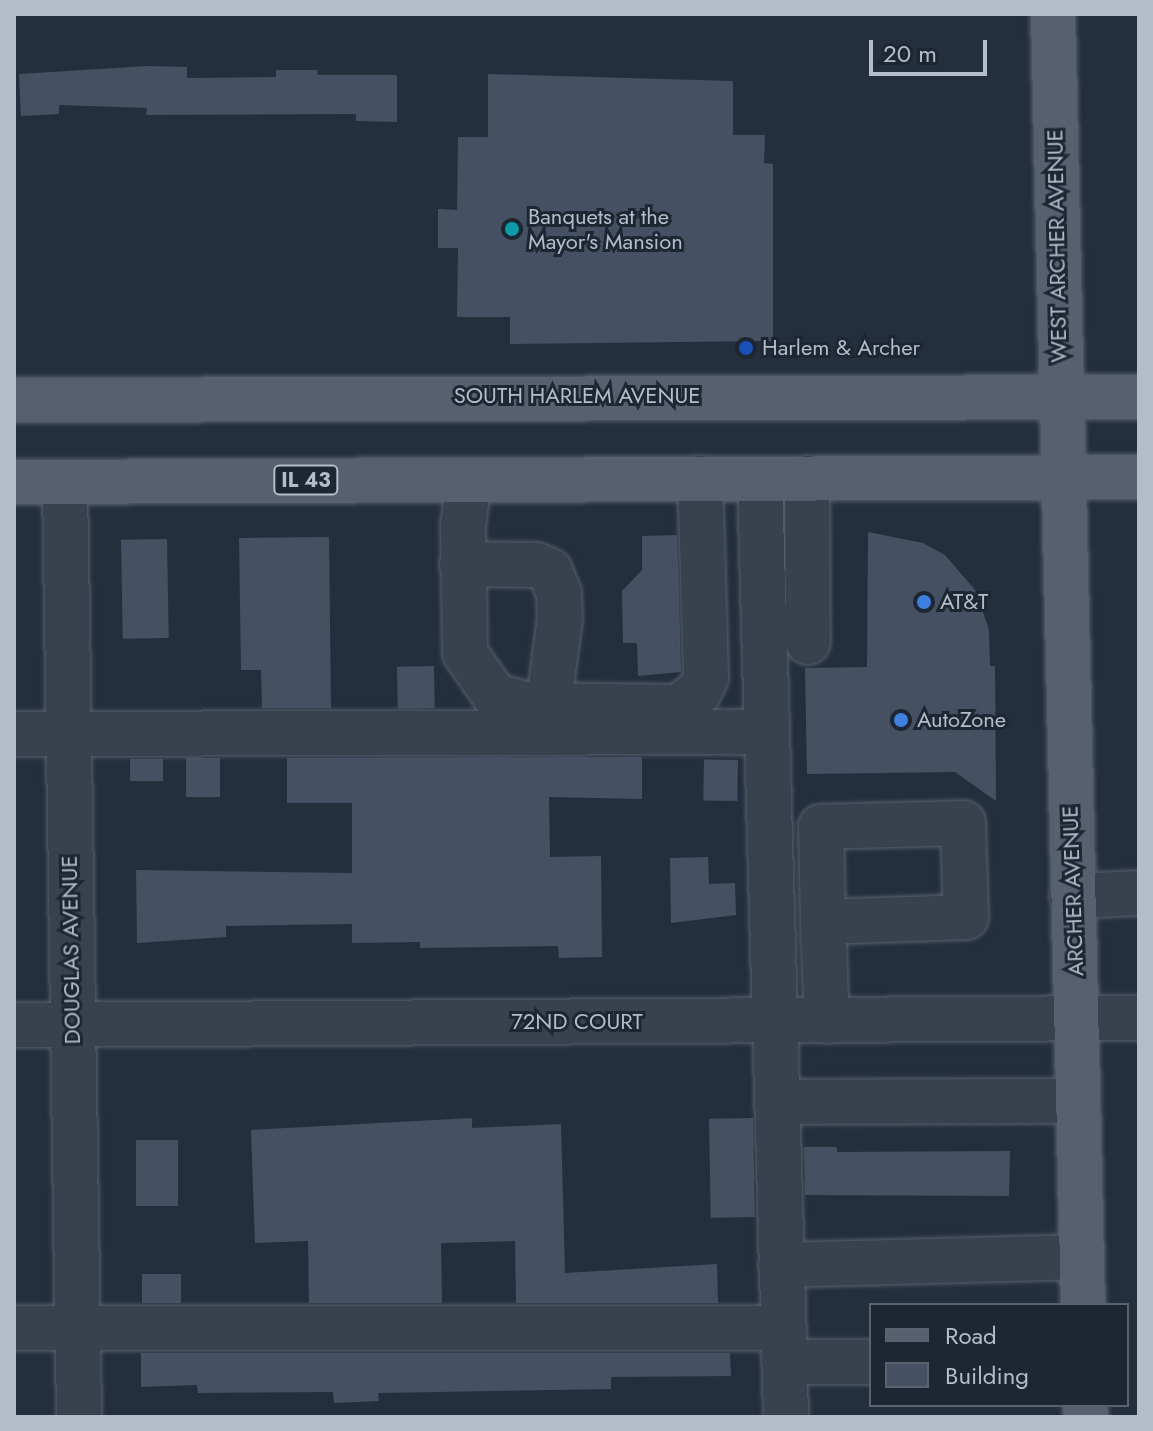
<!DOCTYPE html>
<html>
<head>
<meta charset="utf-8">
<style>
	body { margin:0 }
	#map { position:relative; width:1153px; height:1431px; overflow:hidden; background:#242f3e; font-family:Jost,sans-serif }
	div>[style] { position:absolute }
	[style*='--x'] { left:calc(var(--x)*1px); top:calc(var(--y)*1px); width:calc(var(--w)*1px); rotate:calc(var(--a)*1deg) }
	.building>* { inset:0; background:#455162; transform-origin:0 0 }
	.roads { filter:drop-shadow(0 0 2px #565f6c) drop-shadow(0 0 2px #565f6c) }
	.minor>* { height:44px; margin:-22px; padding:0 22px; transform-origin:22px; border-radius:22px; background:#38414e }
	.major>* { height:44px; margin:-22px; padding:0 22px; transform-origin:22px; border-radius:22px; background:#56606e }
	.dots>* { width:22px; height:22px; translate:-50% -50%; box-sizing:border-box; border:4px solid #1d2633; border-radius:50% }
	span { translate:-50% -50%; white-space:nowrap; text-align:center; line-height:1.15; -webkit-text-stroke:6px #1d2633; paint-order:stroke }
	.shield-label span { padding:2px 6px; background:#1d2633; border:2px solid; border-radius:6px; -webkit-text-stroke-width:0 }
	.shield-label { font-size:20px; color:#b4bcc9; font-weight:700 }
	.poi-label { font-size:22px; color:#b4bcc9 }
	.left { translate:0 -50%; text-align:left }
	.street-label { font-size:22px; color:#b4bcc9 }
	.frame { position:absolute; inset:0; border:16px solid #b4bcc9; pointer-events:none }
	.legend { position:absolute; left:869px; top:1303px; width:260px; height:104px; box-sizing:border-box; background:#1d2633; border:2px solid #59626f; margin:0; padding:10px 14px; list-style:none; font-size:24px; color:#b4bcc9 }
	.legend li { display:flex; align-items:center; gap:16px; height:40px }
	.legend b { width:40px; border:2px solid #59626f }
	.scale { position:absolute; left:869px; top:40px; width:118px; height:36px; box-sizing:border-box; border:4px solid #b4bcc9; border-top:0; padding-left:10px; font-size:24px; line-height:28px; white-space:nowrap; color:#b4bcc9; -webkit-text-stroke:6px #1d2633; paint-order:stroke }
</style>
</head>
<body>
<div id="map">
	<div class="building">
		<i style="clip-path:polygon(148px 66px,187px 67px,187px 78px,276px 77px,276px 70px,317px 70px,318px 75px,397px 75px,397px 122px,356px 121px,356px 114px,146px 115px,147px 108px,59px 105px,59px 114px,21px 116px,19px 74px)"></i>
		<i style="clip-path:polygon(488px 74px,733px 81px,733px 135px,765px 135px,764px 163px,773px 164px,773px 341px,510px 344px,510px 317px,457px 317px,458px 248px,438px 248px,438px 209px,457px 210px,458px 137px,488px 137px)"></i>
		<i style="clip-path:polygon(868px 532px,923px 543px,945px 555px,976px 591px,989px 630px,990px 666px,995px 666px,996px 801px,955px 772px,807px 774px,805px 668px,867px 667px)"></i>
		<i style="clip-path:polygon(677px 535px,681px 672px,638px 676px,637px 643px,623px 643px,622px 591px,642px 570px,642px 536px)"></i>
		<i style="clip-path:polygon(329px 537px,331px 708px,262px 708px,261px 670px,241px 670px,239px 538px)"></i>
		<i style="left:167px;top:539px;width:99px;height:46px;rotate:89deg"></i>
		<i style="left:434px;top:666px;width:42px;height:37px;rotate:89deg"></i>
		<i style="clip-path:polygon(642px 757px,642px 799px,549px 797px,550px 857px,601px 856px,602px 957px,559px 958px,558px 946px,420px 948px,420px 942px,352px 943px,352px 924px,226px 926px,226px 937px,137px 943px,136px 870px,352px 873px,352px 803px,287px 803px,287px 758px)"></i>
		<i style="left:220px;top:758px;width:39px;height:34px;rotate:90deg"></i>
		<i style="left:130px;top:759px;width:33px;height:22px"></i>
		<i style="left:738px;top:760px;width:41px;height:34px;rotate:91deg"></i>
		<i style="clip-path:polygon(708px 857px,709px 884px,735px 883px,736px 915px,671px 923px,670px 858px)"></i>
		<i style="clip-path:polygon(472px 1118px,472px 1128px,561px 1124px,565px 1273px,717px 1264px,718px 1303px,516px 1303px,515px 1241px,441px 1243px,442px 1303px,309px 1303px,308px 1241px,255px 1243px,251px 1130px)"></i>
		<i style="left:753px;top:1118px;width:99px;height:44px;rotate:89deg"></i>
		<i style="left:136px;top:1140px;width:42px;height:66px"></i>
		<i style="clip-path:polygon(804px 1147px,837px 1147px,837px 1152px,1010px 1151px,1009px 1196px,805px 1195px)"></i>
		<i style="left:181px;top:1274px;width:29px;height:39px;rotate:90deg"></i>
		<i style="clip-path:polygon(141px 1353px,730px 1353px,731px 1376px,611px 1377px,611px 1389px,378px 1393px,379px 1401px,334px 1403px,333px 1392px,198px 1393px,197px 1385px,141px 1387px)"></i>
	</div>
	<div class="roads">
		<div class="minor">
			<i style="--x:807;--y:478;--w:164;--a:89.7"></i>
			<i style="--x:760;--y:479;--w:938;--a:88.41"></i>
			<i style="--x:469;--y:480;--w:46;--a:97.4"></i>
			<i style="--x:463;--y:526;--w:127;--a:89.1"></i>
			<i style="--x:465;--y:653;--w:52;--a:55.1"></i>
			<i style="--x:495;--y:696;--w:35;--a:15"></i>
			<i style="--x:529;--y:705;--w:149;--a:0.8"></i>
			<i style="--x:678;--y:707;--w:26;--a:-36"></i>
			<i style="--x:699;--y:692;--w:17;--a:-65"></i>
			<i style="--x:706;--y:677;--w:199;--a:-91.7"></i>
			<i style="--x:65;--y:483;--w:934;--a:89.14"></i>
			<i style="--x:462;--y:564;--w:74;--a:0.8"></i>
			<i style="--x:536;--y:565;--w:15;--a:23"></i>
			<i style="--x:550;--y:571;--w:24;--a:68"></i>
			<i style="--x:559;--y:593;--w:25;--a:88"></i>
			<i style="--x:560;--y:618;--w:115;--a:97.5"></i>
			<i style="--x:14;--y:734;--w:753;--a:-0.15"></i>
			<i style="--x:1072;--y:896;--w:67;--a:-2.6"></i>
			<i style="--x:823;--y:922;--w:143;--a:-2"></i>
			<i style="--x:966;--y:917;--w:94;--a:-91.8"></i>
			<i style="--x:963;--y:823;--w:142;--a:178.4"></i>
			<i style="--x:821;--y:827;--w:95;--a:88.8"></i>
			<i style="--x:823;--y:922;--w:99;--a:87.7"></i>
			<i style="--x:14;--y:1025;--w:1125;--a:-0.36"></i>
			<i style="--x:777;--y:1102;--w:301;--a:-0.2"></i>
			<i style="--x:781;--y:1265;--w:301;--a:-1.5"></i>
			<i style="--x:14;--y:1328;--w:770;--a:0"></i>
			<i style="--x:784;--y:1362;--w:87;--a:0"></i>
		</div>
		<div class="major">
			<i style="--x:1053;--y:14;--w:1291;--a:88.67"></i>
			<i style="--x:14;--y:400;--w:1125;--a:-0.15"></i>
			<i style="--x:14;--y:482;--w:1125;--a:-0.25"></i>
			<i style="--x:1085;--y:1405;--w:12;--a:85"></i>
		</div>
	</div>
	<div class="dots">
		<i style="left:512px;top:229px;background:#0f9aa8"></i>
		<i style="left:746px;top:348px;background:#1a4fb4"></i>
		<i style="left:924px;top:602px;background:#3f7fe0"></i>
		<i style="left:901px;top:720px;background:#3f7fe0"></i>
	</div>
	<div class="shield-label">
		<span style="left:306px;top:480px">IL 43</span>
	</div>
	<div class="poi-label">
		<span class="left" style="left:528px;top:229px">Banquets at the<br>Mayor's Mansion</span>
		<span class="left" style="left:762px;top:348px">Harlem &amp; Archer</span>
		<span class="left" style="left:940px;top:602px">AT&amp;T</span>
		<span class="left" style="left:917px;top:720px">AutoZone</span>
	</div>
	<div class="street-label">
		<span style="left:1057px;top:246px;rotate:-91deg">WEST ARCHER AVENUE</span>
		<span style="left:577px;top:396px">SOUTH HARLEM AVENUE</span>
		<span style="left:1073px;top:891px;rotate:-92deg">ARCHER AVENUE</span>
		<span style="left:71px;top:950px;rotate:-91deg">DOUGLAS AVENUE</span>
		<span style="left:577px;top:1022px">72ND COURT</span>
	</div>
	<div class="frame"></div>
	<ul class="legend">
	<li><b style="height:10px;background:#56606e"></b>Road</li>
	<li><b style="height:22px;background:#455162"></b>Building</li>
	</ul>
	<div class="scale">20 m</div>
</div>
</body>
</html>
